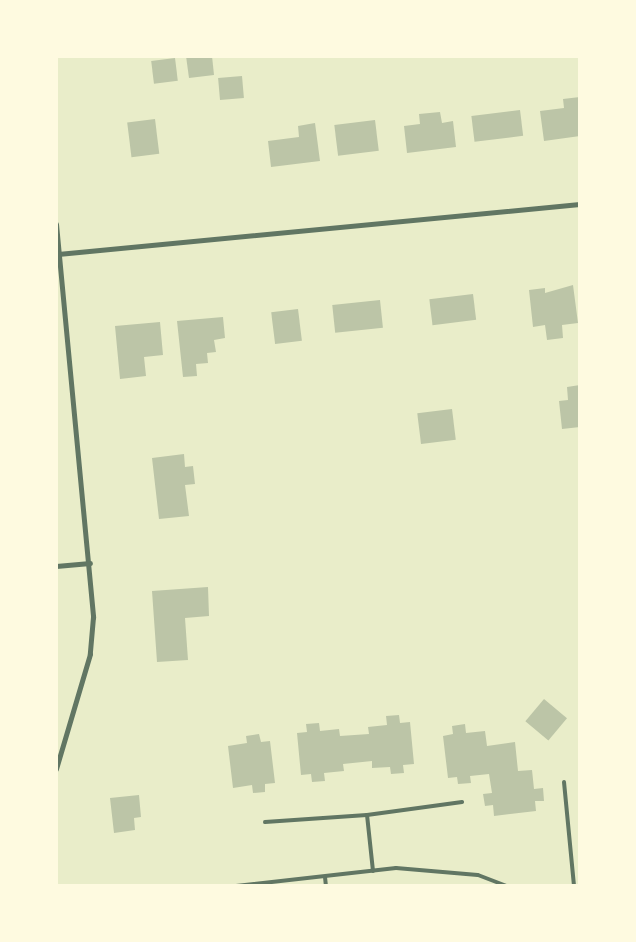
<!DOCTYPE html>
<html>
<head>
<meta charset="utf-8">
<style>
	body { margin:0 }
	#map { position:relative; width:636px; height:942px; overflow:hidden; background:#e9edc9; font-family:"Alegreya Sans",sans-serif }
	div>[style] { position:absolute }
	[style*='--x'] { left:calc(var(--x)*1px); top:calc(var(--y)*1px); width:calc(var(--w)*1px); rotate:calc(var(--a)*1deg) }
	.building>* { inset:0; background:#bcc5a7; transform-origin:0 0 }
	.service>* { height:4px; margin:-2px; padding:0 2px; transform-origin:2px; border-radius:2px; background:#617663 }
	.minor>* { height:5px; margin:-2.5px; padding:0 2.5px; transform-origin:2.5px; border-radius:2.5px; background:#617663 }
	span { translate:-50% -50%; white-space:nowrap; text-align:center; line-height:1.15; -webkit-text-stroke:4px #fefae0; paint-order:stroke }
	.frame { position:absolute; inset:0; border:58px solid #fefae0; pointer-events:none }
</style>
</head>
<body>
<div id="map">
	<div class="building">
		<i style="clip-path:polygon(186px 56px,212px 56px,214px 75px,189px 78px)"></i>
		<i style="left:175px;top:58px;width:23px;height:24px;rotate:83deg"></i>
		<i style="left:242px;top:76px;width:22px;height:24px;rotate:85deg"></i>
		<i style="clip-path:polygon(580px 97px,580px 136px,544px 141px,540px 111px,564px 108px,563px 99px)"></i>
		<i style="left:520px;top:110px;width:26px;height:49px;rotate:83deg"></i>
		<i style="clip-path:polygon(440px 112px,442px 123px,453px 121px,456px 147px,407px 153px,404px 126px,420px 124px,419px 114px)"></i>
		<i style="left:155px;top:119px;width:35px;height:28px;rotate:83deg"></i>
		<i style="left:375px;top:120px;width:31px;height:41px;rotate:83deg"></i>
		<i style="clip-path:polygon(315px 123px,320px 161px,271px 167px,268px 141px,299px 137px,298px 126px)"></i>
		<i style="clip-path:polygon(573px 285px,578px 323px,562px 325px,563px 338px,547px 340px,545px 325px,533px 327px,529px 290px,545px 288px,545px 293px)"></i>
		<i style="left:473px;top:294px;width:26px;height:44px;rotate:83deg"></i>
		<i style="left:380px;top:300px;width:28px;height:48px;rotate:84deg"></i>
		<i style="left:298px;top:309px;width:32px;height:27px;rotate:83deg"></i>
		<i style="clip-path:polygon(223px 317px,225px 338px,214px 340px,216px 352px,207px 353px,208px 363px,196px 364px,197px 376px,183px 377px,177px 321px)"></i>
		<i style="clip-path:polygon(160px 322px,163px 355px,144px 357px,146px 376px,120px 379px,115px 326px)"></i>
		<i style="clip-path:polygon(580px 385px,580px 427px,562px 429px,559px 401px,568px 400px,567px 387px)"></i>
		<i style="left:452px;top:409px;width:31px;height:35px;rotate:83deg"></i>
		<i style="clip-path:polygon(184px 454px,185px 467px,193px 466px,195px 484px,185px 485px,189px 516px,159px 519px,152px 458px)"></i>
		<i style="clip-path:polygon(208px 587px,209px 616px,185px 618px,188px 660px,157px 662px,152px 591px)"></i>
		<i style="left:544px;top:699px;width:30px;height:29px;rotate:40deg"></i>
		<i style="clip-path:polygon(399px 715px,400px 723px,410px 722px,414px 764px,403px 765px,404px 773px,391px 774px,390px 767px,372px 768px,372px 761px,343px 764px,344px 771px,324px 773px,325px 781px,312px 782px,311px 774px,301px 775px,297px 733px,307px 732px,306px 724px,319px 723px,320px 731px,339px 729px,340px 736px,369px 734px,368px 727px,387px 725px,386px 716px)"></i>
		<i style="clip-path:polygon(465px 724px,466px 733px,485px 731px,487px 746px,515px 742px,518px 771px,532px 770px,534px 789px,543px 788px,544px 801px,535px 801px,536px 811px,494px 816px,493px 805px,485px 806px,483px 794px,492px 793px,489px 774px,470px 776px,471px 783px,458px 784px,457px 777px,448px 778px,443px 736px,453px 734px,452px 726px)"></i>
		<i style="clip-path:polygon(259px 734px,261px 742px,270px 741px,275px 783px,265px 784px,265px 792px,253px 793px,252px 785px,233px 788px,228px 746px,247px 743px,246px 736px)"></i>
		<i style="clip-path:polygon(139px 795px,141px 817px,134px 818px,135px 830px,114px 833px,110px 798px)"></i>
	</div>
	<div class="service">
		<i style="--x:564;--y:782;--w:104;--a:84.5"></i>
		<i style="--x:265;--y:822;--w:102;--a:-3.9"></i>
		<i style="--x:373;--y:871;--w:56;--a:-96.1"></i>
		<i style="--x:367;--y:815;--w:96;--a:-7.8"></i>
		<i style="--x:325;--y:877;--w:9;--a:84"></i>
		<i style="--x:236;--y:886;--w:161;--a:-6.4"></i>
		<i style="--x:396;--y:868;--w:82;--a:4.9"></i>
		<i style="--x:478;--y:875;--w:30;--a:21"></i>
	</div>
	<div class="minor">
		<i style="--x:56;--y:224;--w:395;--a:84.6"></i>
		<i style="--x:93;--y:617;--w:37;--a:95"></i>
		<i style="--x:90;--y:654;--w:120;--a:106.5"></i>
		<i style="--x:58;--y:254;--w:524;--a:-5.47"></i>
		<i style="--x:56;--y:566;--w:34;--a:-5"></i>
	</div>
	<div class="frame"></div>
</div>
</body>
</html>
